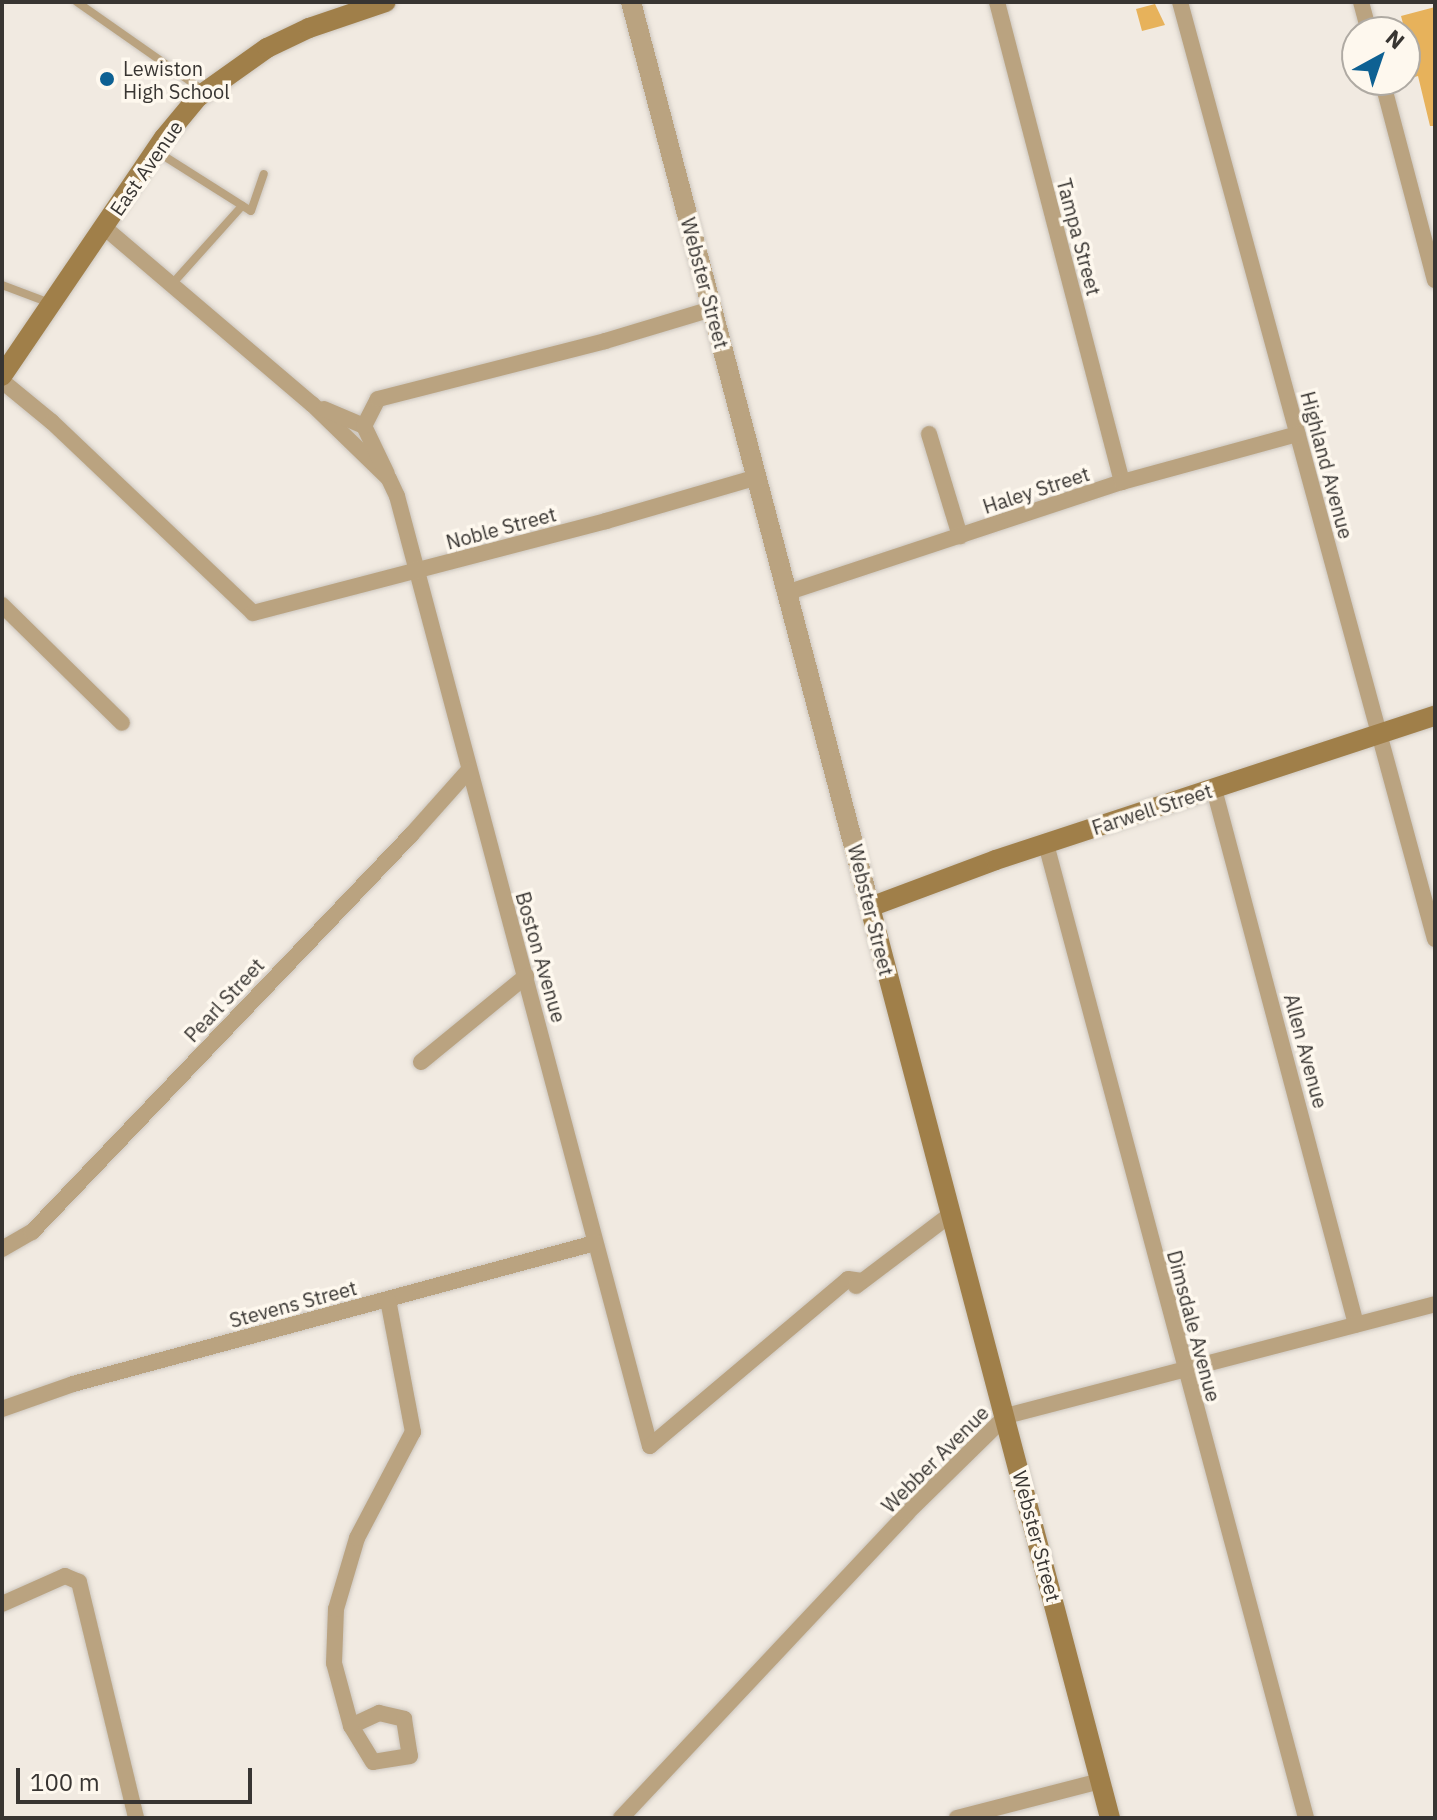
<!DOCTYPE html>
<html>
<head>
<meta charset="utf-8">
<style>
	body { margin:0 }
	#map { position:relative; width:1437px; height:1820px; overflow:hidden; background:#f1eae1; font-family:"IBM Plex Sans",sans-serif }
	div>[style] { position:absolute }
	[style*='--x'] { left:calc(var(--x)*1px); top:calc(var(--y)*1px); width:calc(var(--w)*1px); rotate:calc(var(--a)*1deg) }
	.building>* { inset:0; background:#e7b25b }
	.roads { filter:drop-shadow(0 0 2px #ccc6be) drop-shadow(0 0 2px #ccc6be) }
	.service>* { height:8px; margin:-4px; padding:0 4px; transform-origin:4px; border-radius:4px; background:#baa380 }
	.minor>* { height:16px; margin:-8px; padding:0 8px; transform-origin:8px; border-radius:8px; background:#baa380 }
	.tertiary>* { height:20px; margin:-10px; padding:0 10px; transform-origin:10px; border-radius:10px; background:#baa380 }
	.secondary>* { height:20px; margin:-10px; padding:0 10px; transform-origin:10px; border-radius:10px; background:#a07f49 }
	.dots>* { width:22px; height:22px; translate:-50% -50%; box-sizing:border-box; border:4px solid #fef8ee; border-radius:50% }
	span { translate:-50% -50%; white-space:nowrap; text-align:center; line-height:1.15; -webkit-text-stroke:7px #fef8ee; paint-order:stroke }
	.poi-label { font-size:20px; color:#383532 }
	.left { translate:0 -50%; text-align:left }
	.street-label { font-size:20px; color:#383532 }
	.frame { position:absolute; inset:0; border:4px solid #383532; pointer-events:none }
	.north { position:absolute; left:1341px; top:16px; width:80px; height:80px; box-sizing:border-box; background:#fef8ee; border:2px solid #afaaa3; border-radius:50%; rotate:40deg; font-size:22px; font-weight:700; line-height:32px; text-align:center; color:#383532 }
	.north::after { content:''; display:block; margin:auto; width:28px; height:36px; background:#0e6193; clip-path:polygon(50% 0,100% 100%,50% 72%,0 100%) }
	.scale { position:absolute; left:16px; top:1768px; width:236px; height:36px; box-sizing:border-box; border:4px solid #383532; border-top:0; padding-left:10px; font-size:24px; line-height:28px; white-space:nowrap; color:#383532; -webkit-text-stroke:6px #fef8ee; paint-order:stroke }
</style>
</head>
<body>
<div id="map">
	<div class="building">
		<i style="clip-path:polygon(1155px 4px,1165px 25px,1142px 31px,1136px 9px)"></i>
		<i style="clip-path:polygon(1435px 7px,1435px 126px,1430px 126px,1418px 76px,1411px 78px,1405px 55px,1411px 54px,1401px 16px)"></i>
	</div>
	<div class="roads">
		<div class="service">
			<i style="--x:77;--y:2;--w:155;--a:35"></i>
			<i style="--x:156;--y:151;--w:112;--a:32.3"></i>
			<i style="--x:251;--y:211;--w:39;--a:-71"></i>
			<i style="--x:172;--y:284;--w:105;--a:-48.1"></i>
			<i style="--x:2;--y:285;--w:51;--a:20.6"></i>
		</div>
		<div class="minor">
			<i style="--x:997;--y:2;--w:496;--a:75.4"></i>
			<i style="--x:1180;--y:2;--w:971;--a:74.78"></i>
			<i style="--x:1361;--y:2;--w:31;--a:75"></i>
			<i style="--x:1382;--y:80;--w:207;--a:75.2"></i>
			<i style="--x:105;--y:228;--w:272;--a:40.4"></i>
			<i style="--x:312;--y:404;--w:107;--a:44.2"></i>
			<i style="--x:389;--y:479;--w:19;--a:65"></i>
			<i style="--x:397;--y:496;--w:983;--a:75.09"></i>
			<i style="--x:650;--y:1446;--w:259;--a:-40.1"></i>
			<i style="--x:848;--y:1279;--w:14;--a:8"></i>
			<i style="--x:2;--y:381;--w:65;--a:39.4"></i>
			<i style="--x:52;--y:422;--w:277;--a:43.5"></i>
			<i style="--x:253;--y:613;--w:365;--a:-14.6"></i>
			<i style="--x:606;--y:521;--w:157;--a:-16.2"></i>
			<i style="--x:324;--y:409;--w:43;--a:23"></i>
			<i style="--x:364;--y:426;--w:53;--a:64.4"></i>
			<i style="--x:364;--y:426;--w:30;--a:-63"></i>
			<i style="--x:378;--y:399;--w:234;--a:-14.3"></i>
			<i style="--x:605;--y:341;--w:112;--a:-16.7"></i>
			<i style="--x:929;--y:434;--w:107;--a:73.1"></i>
			<i style="--x:789;--y:592;--w:351;--a:-18.3"></i>
			<i style="--x:1122;--y:482;--w:182;--a:-15.3"></i>
			<i style="--x:2;--y:605;--w:168;--a:44.5"></i>
			<i style="--x:1214;--y:789;--w:554;--a:75.14"></i>
			<i style="--x:1046;--y:844;--w:1008;--a:75.05"></i>
			<i style="--x:421;--y:1062;--w:136;--a:-39.3"></i>
			<i style="--x:2;--y:1249;--w:34;--a:-30"></i>
			<i style="--x:32;--y:1232;--w:549;--a:-46.33"></i>
			<i style="--x:411;--y:835;--w:87;--a:-48.3"></i>
			<i style="--x:856;--y:1286;--w:118;--a:-37.1"></i>
			<i style="--x:2;--y:1409;--w:75;--a:-19.4"></i>
			<i style="--x:73;--y:1384;--w:541;--a:-15.12"></i>
			<i style="--x:2;--y:1604;--w:69;--a:-24"></i>
			<i style="--x:65;--y:1576;--w:15;--a:23"></i>
			<i style="--x:79;--y:1582;--w:243;--a:76.4"></i>
			<i style="--x:351;--y:1726;--w:31;--a:-25"></i>
			<i style="--x:379;--y:1713;--w:26;--a:13"></i>
			<i style="--x:404;--y:1719;--w:37;--a:81"></i>
			<i style="--x:410;--y:1756;--w:37;--a:171"></i>
			<i style="--x:373;--y:1762;--w:42;--a:-121.4"></i>
			<i style="--x:351;--y:1726;--w:65;--a:-105.1"></i>
			<i style="--x:334;--y:1663;--w:54;--a:-87.9"></i>
			<i style="--x:336;--y:1609;--w:74;--a:-73.5"></i>
			<i style="--x:357;--y:1538;--w:120;--a:-62.2"></i>
			<i style="--x:413;--y:1432;--w:134;--a:-100.7"></i>
			<i style="--x:621;--y:1818;--w:418;--a:-46.8"></i>
			<i style="--x:907;--y:1513;--w:139;--a:-44.4"></i>
			<i style="--x:1006;--y:1416;--w:443;--a:-14.6"></i>
			<i style="--x:957;--y:1818;--w:148;--a:-14.5"></i>
		</div>
		<div class="tertiary">
			<i style="--x:631;--y:2;--w:936;--a:75.21"></i>
		</div>
		<div class="secondary">
			<i style="--x:2;--y:376;--w:288;--a:-55.8"></i>
			<i style="--x:164;--y:138;--w:53;--a:-50.3"></i>
			<i style="--x:198;--y:97;--w:85;--a:-35.4"></i>
			<i style="--x:267;--y:48;--w:47;--a:-25.5"></i>
			<i style="--x:309;--y:28;--w:81;--a:-18.7"></i>
			<i style="--x:1110;--y:1818;--w:942;--a:-104.76"></i>
			<i style="--x:870;--y:907;--w:134;--a:-20.5"></i>
			<i style="--x:996;--y:860;--w:462;--a:-18.2"></i>
		</div>
	</div>
	<div class="dots">
		<i style="left:107px;top:79px;background:#0e6193"></i>
	</div>
	<div class="poi-label">
		<span class="left" style="left:123px;top:80px">Lewiston<br>High School</span>
	</div>
	<div class="street-label">
		<span style="left:146px;top:168px;rotate:-55deg">East Avenue</span>
		<span style="left:1079px;top:237px;rotate:75deg">Tampa Street</span>
		<span style="left:705px;top:283px;rotate:75deg">Webster Street</span>
		<span style="left:1327px;top:465px;rotate:75deg">Highland Avenue</span>
		<span style="left:1036px;top:490px;rotate:-18deg">Haley Street</span>
		<span style="left:501px;top:528px;rotate:-15deg">Noble Street</span>
		<span style="left:1152px;top:809px;rotate:-18deg">Farwell Street</span>
		<span style="left:871px;top:910px;rotate:76deg">Webster Street</span>
		<span style="left:541px;top:957px;rotate:74deg">Boston Avenue</span>
		<span style="left:224px;top:1000px;rotate:-47deg">Pearl Street</span>
		<span style="left:1306px;top:1051px;rotate:75deg">Allen Avenue</span>
		<span style="left:293px;top:1304px;rotate:-15deg">Stevens Street</span>
		<span style="left:1194px;top:1326px;rotate:75deg">Dimsdale Avenue</span>
		<span style="left:935px;top:1459px;rotate:-45deg">Webber Avenue</span>
		<span style="left:1037px;top:1536px;rotate:75deg">Webster Street</span>
	</div>
	<div class="frame"></div>
	<div class="north">N</div>
	<div class="scale">100 m</div>
</div>
</body>
</html>
